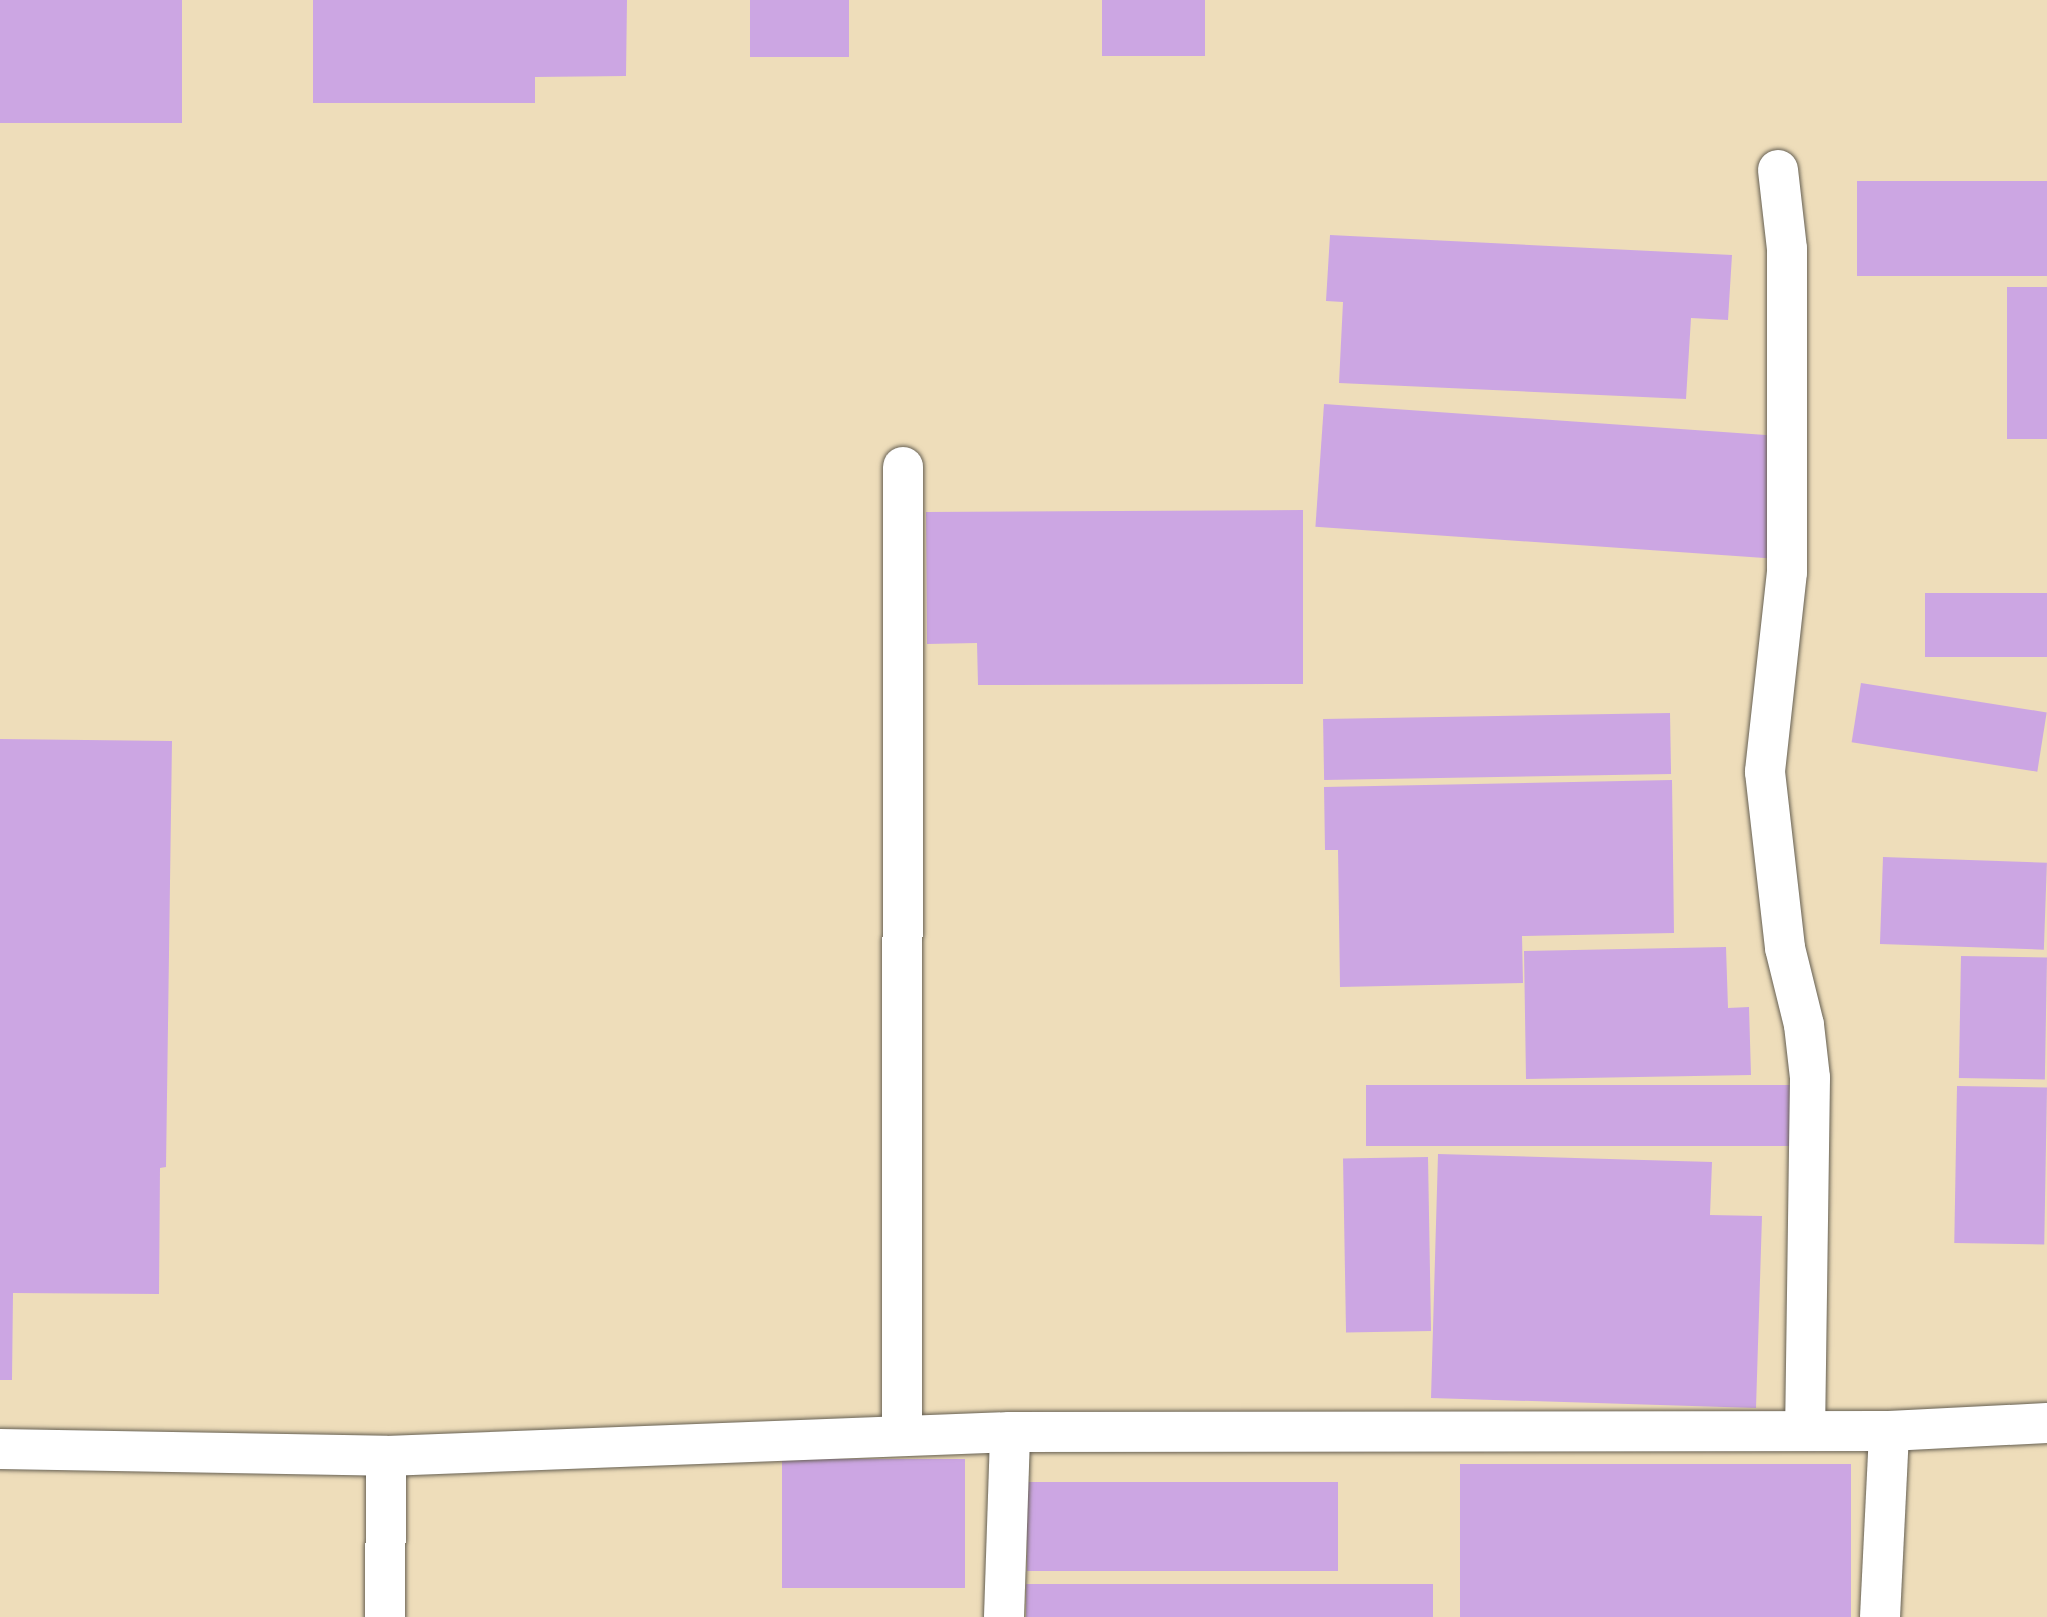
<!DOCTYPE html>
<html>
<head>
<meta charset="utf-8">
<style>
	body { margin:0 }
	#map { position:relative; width:2047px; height:1617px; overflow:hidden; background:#eeddba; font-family:"Playpen Sans",sans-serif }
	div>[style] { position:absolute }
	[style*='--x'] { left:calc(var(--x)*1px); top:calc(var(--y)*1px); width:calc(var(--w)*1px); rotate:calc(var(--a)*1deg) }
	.building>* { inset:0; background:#cca6e3; transform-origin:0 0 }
	.roads { filter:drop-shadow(0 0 2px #666053) drop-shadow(0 0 2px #666053) }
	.minor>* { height:40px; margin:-20px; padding:0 20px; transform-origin:20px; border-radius:20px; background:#fff }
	span { translate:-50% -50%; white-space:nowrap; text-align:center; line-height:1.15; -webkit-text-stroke:8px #f6f6f2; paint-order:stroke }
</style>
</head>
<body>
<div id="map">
	<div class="building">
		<i style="left:0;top:0;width:182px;height:123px"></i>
		<i style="clip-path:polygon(313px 0,627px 0,626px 76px,535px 77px,535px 103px,313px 103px)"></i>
		<i style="left:750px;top:0;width:99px;height:57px"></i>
		<i style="left:1102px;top:0;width:103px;height:56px"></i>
		<i style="left:2047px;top:181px;width:95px;height:190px;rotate:90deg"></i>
		<i style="clip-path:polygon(1330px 235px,1732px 255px,1728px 320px,1691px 318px,1686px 399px,1339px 383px,1343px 302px,1326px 301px)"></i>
		<i style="left:2007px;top:287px;width:40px;height:152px"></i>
		<i style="left:1324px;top:404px;width:461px;height:123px;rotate:4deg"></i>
		<i style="clip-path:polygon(1303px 510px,1303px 684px,978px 685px,977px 643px,927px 644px,926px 512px)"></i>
		<i style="left:2047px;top:593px;width:64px;height:122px;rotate:90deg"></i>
		<i style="left:1861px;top:683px;width:188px;height:60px;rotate:9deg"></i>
		<i style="left:1670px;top:713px;width:61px;height:347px;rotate:89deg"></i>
		<i style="clip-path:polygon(0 739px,172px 741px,166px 1167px,160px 1168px,159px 1294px,13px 1293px,12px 1380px,0 1380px)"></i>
		<i style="clip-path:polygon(1672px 780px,1674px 933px,1522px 936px,1523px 983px,1340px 987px,1338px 850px,1325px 850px,1324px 787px)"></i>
		<i style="left:1883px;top:857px;width:164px;height:87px;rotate:2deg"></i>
		<i style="clip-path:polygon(1726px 947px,1728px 1008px,1749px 1007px,1751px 1075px,1526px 1079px,1524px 951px)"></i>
		<i style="left:1961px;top:956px;width:86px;height:122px;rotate:1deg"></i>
		<i style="left:1804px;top:1085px;width:61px;height:438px;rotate:90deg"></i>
		<i style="left:1957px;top:1086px;width:90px;height:157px;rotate:1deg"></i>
		<i style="clip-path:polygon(1438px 1154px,1712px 1162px,1710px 1215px,1762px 1216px,1756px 1408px,1431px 1398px)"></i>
		<i style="left:1428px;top:1157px;width:174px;height:85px;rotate:89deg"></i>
		<i style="left:965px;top:1459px;width:129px;height:183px;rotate:90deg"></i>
		<i style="left:1460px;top:1464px;width:391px;height:153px"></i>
		<i style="left:1027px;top:1482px;width:311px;height:89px"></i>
		<i style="left:1026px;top:1584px;width:407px;height:33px"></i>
	</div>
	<div class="roads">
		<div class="minor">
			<i style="--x:1778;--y:170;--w:80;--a:83.5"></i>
			<i style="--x:1787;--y:249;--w:323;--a:90"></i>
			<i style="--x:1787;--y:572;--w:201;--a:96.3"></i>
			<i style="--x:1765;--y:772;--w:177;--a:83.5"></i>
			<i style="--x:1785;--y:948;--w:79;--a:76.1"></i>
			<i style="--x:1804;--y:1025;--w:53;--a:83.5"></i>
			<i style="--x:1810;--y:1078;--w:353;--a:90.8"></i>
			<i style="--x:902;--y:1436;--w:969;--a:-89.94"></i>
			<i style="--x:0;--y:1449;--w:386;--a:1"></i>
			<i style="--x:386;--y:1456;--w:624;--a:-2.2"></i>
			<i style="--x:1010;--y:1432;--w:879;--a:-0.07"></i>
			<i style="--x:1889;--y:1431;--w:158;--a:-2.9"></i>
			<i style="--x:385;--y:1617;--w:161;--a:-89.6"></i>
			<i style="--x:1004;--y:1617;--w:185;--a:-88.1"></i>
			<i style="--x:1880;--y:1617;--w:186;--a:-87.2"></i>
		</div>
	</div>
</div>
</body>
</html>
